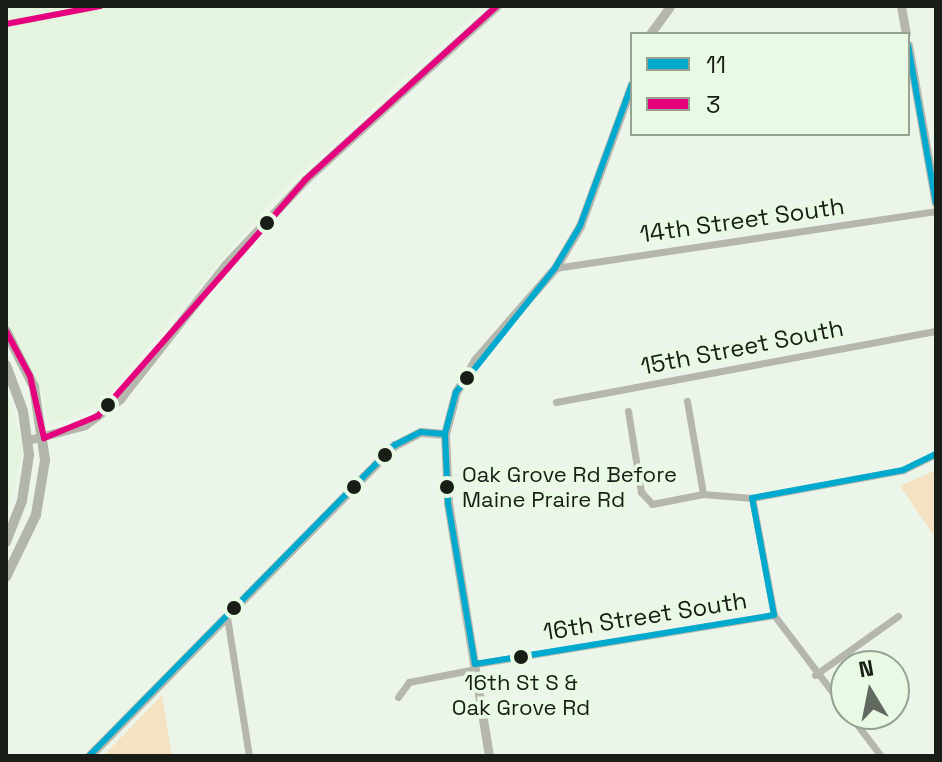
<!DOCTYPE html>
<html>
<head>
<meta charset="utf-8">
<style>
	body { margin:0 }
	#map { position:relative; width:942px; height:762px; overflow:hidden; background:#ecf5e9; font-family:"Space Grotesk",sans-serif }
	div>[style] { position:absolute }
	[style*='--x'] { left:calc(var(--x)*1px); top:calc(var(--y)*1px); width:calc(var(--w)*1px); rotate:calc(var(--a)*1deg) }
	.built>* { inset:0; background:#e4f4df }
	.green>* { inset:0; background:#f4e2c3 }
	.minor>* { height:7px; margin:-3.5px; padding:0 3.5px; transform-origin:3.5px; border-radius:3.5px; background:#b5b6ad }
	.tertiary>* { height:9px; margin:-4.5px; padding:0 4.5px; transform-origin:4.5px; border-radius:4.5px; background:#b5b6ad }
	.secondary>* { height:10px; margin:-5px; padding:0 5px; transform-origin:5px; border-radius:5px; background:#b2b5aa }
	.bus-1>* { height:6px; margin:-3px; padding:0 3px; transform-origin:3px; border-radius:3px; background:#00a9ce }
	.bus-2>* { height:6px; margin:-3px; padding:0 3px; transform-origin:3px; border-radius:3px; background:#e5007d }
	.dots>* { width:22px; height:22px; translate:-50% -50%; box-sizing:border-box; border:4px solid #e9fae4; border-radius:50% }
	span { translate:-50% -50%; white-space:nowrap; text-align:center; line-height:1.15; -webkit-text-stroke:7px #e9fae4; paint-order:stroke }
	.bus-label { font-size:22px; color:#181d16 }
	.left { translate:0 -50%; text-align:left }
	.street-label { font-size:24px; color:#181d16 }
	.frame { position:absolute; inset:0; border:8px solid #181d16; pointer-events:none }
	.legend { position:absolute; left:630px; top:32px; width:280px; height:104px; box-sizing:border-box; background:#e9fae4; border:2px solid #95a292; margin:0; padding:10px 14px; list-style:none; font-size:24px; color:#181d16 }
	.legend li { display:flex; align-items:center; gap:16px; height:40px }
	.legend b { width:40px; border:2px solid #95a292 }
	.north { position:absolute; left:830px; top:650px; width:80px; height:80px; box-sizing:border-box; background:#e9fae4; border:2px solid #95a292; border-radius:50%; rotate:350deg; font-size:22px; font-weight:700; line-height:32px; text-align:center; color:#181d16 }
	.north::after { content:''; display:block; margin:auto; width:28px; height:36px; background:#626960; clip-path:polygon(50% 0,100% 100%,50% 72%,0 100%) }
</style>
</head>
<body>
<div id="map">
	<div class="built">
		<i style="clip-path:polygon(6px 6px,483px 6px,273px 199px,99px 405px,50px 426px,40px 388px,6px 323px)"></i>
		<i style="clip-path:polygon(6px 386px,23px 448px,6px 524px)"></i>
	</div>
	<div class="green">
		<i style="clip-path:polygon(936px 470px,936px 539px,900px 486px)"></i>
		<i style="clip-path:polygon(162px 695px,172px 756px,103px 756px)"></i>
	</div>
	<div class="minor">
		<i style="--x:555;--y:268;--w:385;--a:-8.5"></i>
		<i style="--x:687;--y:401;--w:94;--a:80.2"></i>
		<i style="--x:556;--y:402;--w:387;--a:-10.6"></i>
		<i style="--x:628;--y:411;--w:82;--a:80.9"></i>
		<i style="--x:641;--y:492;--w:16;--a:47"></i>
		<i style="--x:652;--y:504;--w:52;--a:-11.1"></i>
		<i style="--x:703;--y:494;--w:49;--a:4.7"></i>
		<i style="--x:227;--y:617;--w:141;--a:81"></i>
		<i style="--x:475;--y:664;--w:303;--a:-9.3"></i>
		<i style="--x:815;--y:675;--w:102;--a:-35.4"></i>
		<i style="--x:398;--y:697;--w:19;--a:-54"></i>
		<i style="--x:409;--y:682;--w:68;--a:-11"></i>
		<i style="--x:881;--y:756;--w:177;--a:-127.2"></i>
		<i style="--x:774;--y:615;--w:119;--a:-100.6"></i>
		<i style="--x:752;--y:498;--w:154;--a:-10.5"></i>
		<i style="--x:903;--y:470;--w:37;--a:-26"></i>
	</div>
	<div class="tertiary">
		<i style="--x:901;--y:6;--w:28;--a:80"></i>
		<i style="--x:650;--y:34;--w:34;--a:-54"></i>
		<i style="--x:908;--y:45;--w:160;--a:80"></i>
		<i style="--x:28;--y:440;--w:59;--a:-14.7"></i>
		<i style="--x:85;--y:425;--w:44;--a:-36.6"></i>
		<i style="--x:120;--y:399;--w:170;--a:-51.9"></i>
		<i style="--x:225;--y:265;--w:117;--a:-46.7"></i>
		<i style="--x:305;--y:180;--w:259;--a:-42.2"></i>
		<i style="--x:89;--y:756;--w:436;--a:-45.5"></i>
		<i style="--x:395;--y:445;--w:29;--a:-27"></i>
		<i style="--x:421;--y:432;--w:24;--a:5"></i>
		<i style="--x:489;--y:756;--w:256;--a:-99.2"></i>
		<i style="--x:448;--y:503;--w:69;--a:-92.5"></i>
		<i style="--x:445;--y:434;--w:43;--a:-75.3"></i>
		<i style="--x:456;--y:392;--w:37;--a:-59"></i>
		<i style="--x:475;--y:360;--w:122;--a:-49"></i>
		<i style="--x:555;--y:268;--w:49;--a:-59.2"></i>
		<i style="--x:580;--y:226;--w:151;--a:-69.9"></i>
	</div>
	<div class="secondary">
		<i style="--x:6;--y:331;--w:63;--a:63.4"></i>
		<i style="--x:34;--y:387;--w:74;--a:81.4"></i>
		<i style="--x:45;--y:460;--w:56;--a:99.3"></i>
		<i style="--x:36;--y:515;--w:69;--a:115.8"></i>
		<i style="--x:6;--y:365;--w:49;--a:69.7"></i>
		<i style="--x:23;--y:411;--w:44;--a:82.2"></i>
		<i style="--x:29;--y:455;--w:47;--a:98.7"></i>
		<i style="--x:22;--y:501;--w:44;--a:111.3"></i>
	</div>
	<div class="bus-1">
		<i style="--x:908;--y:45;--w:160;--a:80"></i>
		<i style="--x:632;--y:84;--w:151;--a:110.1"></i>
		<i style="--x:580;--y:226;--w:49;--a:120.8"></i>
		<i style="--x:555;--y:268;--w:159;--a:128.6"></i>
		<i style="--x:456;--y:392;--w:43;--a:104.7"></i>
		<i style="--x:445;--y:434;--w:69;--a:87.5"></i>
		<i style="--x:448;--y:503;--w:163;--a:80.5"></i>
		<i style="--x:475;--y:664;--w:303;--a:-9.3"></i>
		<i style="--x:774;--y:615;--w:119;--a:-100.6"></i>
		<i style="--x:752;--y:498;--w:154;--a:-10.5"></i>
		<i style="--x:903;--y:470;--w:37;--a:-26"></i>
		<i style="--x:89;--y:756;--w:436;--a:-45.5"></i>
		<i style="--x:395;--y:445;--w:29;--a:-27"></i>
		<i style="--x:421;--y:432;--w:24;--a:5"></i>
	</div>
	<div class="bus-2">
		<i style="--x:6;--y:24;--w:96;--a:-10.8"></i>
		<i style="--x:6;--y:331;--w:51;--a:61.9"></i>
		<i style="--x:30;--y:376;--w:64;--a:77.3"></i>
		<i style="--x:44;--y:438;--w:58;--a:-22.2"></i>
		<i style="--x:98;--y:416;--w:314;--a:-48.7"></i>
		<i style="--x:305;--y:180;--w:259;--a:-42.2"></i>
	</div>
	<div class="dots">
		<i style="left:267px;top:223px;background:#181d16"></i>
		<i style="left:467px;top:378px;background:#181d16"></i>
		<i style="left:108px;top:405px;background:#181d16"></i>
		<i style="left:385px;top:455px;background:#181d16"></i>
		<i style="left:354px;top:487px;background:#181d16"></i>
		<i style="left:447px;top:487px;background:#181d16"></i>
		<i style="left:234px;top:608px;background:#181d16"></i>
		<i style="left:521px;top:657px;background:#181d16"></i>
	</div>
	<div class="bus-label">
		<span class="left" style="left:462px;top:487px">Oak Grove Rd Before<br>Maine Praire Rd</span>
		<span style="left:521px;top:695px">16th St S &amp;<br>Oak Grove Rd</span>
	</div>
	<div class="street-label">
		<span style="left:742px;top:220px;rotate:-8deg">14th Street South</span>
		<span style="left:742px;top:347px;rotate:-11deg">15th Street South</span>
		<span style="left:645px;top:616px;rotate:-9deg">16th Street South</span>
	</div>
	<div class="frame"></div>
	<ul class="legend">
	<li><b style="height:10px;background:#00a9ce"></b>11</li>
	<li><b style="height:10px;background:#e5007d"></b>3</li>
	</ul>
	<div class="north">N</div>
</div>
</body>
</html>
